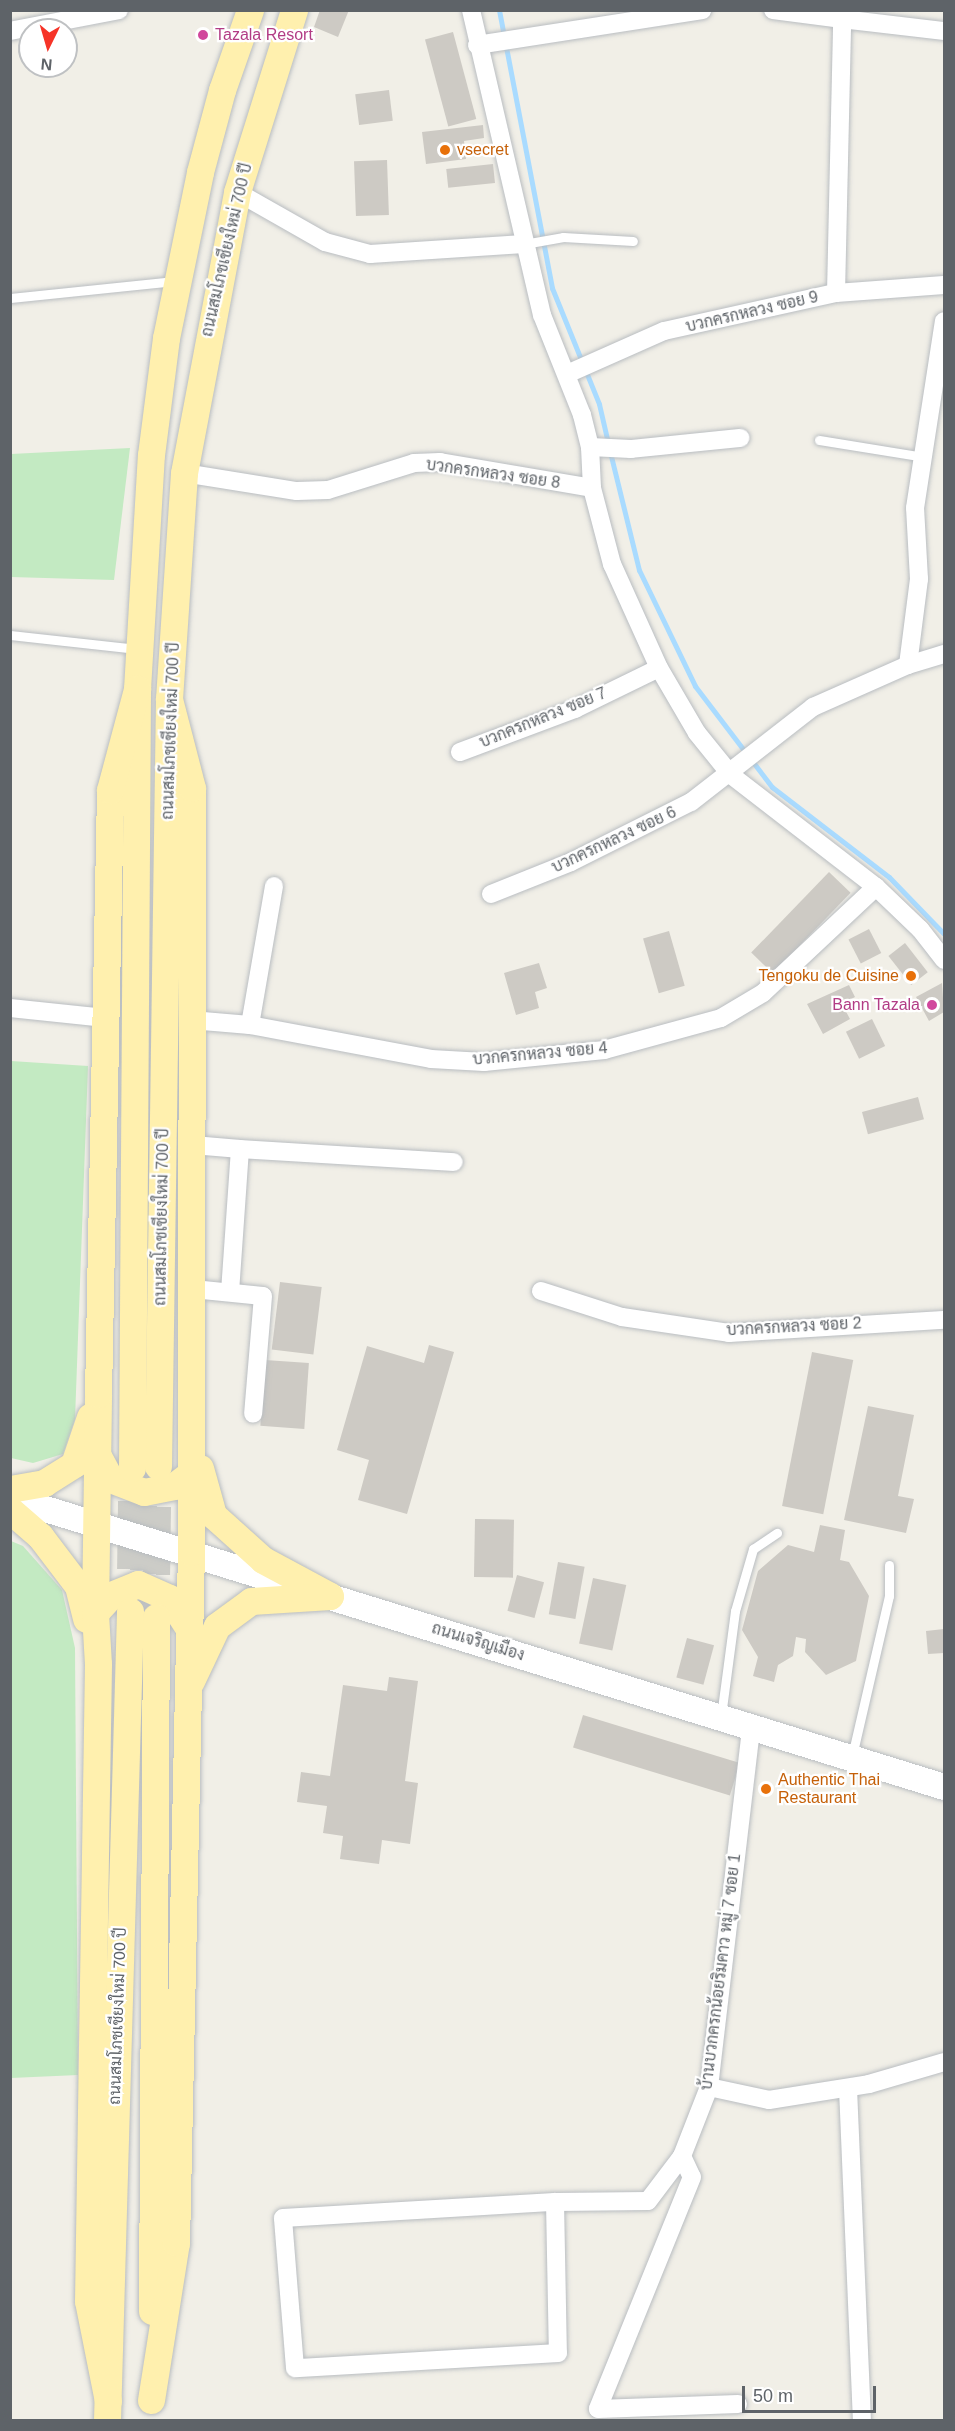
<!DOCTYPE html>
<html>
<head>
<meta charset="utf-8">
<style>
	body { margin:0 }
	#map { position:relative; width:955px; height:2431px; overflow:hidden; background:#f1efe7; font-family:Helvetica,Sarabun,sans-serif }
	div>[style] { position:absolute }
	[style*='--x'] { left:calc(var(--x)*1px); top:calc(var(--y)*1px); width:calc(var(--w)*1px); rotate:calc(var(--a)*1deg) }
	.green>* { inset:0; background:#c3eac2 }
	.stream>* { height:5px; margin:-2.5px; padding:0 2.5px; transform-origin:2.5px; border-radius:2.5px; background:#a9dbff }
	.building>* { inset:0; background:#cdcac4; transform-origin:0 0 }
	.primary-tunnel>* { height:27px; margin-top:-13.5px; transform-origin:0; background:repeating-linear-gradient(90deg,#ccccc7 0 27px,transparent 0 41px) }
	.roads { filter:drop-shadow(0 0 2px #b9bdc1) drop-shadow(0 0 2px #b9bdc1) }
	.lane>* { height:9px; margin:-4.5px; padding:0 4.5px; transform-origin:4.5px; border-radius:4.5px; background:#fff }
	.street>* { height:18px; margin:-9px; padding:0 9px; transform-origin:9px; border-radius:9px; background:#fff }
	.secondary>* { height:26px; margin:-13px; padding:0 13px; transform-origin:13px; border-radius:13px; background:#fff }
	.primary>* { height:27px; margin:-13.5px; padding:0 13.5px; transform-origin:13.5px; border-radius:13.5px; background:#fff0ae }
	.dots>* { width:16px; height:16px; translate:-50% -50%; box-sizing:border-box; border:3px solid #fff; border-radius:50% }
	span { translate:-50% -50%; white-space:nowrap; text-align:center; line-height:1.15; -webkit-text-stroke:4.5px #fff; paint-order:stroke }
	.hotel-label { font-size:16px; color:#b23c85 }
	.left { translate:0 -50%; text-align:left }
	.right { translate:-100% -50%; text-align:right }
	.food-label { font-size:16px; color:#c56008 }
	.street-label { font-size:16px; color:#5e6368 }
	.frame { position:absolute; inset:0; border:12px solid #5e6368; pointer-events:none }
	.north { position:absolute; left:18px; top:18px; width:60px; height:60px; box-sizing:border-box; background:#fff; border:2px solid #bfc1c3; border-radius:50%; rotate:185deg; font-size:16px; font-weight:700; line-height:24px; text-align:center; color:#5e6368 }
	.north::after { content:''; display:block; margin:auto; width:21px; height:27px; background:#f63428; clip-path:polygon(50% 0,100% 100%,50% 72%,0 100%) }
	.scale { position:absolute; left:742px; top:2386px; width:134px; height:27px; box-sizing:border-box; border:3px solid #5e6368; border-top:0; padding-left:8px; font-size:18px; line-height:21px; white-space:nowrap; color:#5e6368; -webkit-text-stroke:4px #fff; paint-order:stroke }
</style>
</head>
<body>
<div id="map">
	<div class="green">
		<i style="clip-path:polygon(130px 448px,114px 580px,11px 577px,11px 454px)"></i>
		<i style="clip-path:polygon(11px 1061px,88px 1066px,75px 1419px,63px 1454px,33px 1463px,11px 1458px)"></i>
		<i style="clip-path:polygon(11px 1541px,23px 1546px,62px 1590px,75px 1648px,78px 2075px,11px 2078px)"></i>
	</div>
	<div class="stream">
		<i style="--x:499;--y:10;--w:283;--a:79.2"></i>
		<i style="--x:552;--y:288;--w:125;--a:67.9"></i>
		<i style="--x:599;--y:404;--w:40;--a:77"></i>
		<i style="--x:610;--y:452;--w:122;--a:76.2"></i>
		<i style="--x:639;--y:570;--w:129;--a:64.2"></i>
		<i style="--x:695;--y:686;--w:127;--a:52.7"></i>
		<i style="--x:772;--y:787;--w:148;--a:37.6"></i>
		<i style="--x:889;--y:877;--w:79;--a:46"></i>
	</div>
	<div class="building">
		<i style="clip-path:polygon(320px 10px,349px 10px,338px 37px,314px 27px)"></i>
		<i style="left:453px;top:32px;width:90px;height:29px;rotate:75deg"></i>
		<i style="left:389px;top:90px;width:31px;height:34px;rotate:83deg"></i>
		<i style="clip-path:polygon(483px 125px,484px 138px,464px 141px,466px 159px,426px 164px,422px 132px)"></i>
		<i style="left:387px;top:160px;width:55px;height:33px;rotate:88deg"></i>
		<i style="left:493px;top:164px;width:19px;height:47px;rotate:84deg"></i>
		<i style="left:829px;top:872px;width:30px;height:112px;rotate:44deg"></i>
		<i style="left:869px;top:929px;width:27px;height:23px;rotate:63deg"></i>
		<i style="left:669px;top:931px;width:57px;height:27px;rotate:74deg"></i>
		<i style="left:905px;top:943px;width:37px;height:21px;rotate:52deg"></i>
		<i style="clip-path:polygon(539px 963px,547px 988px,535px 992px,539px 1008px,516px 1015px,504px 973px)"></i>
		<i style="clip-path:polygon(942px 983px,944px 1012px,929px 1021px,916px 997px)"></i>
		<i style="clip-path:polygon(849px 985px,855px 997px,842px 1004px,850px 1019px,823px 1034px,807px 1004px)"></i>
		<i style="left:872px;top:1019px;width:30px;height:29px;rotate:64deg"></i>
		<i style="left:918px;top:1097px;width:23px;height:58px;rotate:75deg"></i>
		<i style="left:280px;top:1282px;width:42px;height:68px;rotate:7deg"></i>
		<i style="clip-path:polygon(429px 1345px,454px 1352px,407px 1514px,358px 1500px,369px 1460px,337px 1450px,367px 1346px,424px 1363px)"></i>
		<i style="left:812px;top:1352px;width:42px;height:157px;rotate:11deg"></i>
		<i style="left:265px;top:1360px;width:44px;height:66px;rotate:4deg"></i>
		<i style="clip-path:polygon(868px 1406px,914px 1415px,898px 1496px,914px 1499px,906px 1533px,844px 1520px)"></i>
		<i style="left:475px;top:1519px;width:39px;height:58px;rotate:1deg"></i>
		<i style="clip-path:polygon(820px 1525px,845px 1530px,840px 1560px,849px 1562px,869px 1596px,856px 1661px,826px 1675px,805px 1652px,806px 1639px,796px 1637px,793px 1656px,778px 1665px,774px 1682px,753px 1676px,758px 1657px,742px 1630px,758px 1571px,788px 1545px,814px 1552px)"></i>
		<i style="left:558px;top:1562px;width:27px;height:53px;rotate:10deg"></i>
		<i style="left:517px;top:1575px;width:28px;height:37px;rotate:15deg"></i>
		<i style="left:593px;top:1578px;width:34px;height:67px;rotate:12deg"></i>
		<i style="clip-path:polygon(944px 1629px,944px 1653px,928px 1654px,926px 1631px)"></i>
		<i style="left:687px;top:1638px;width:28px;height:41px;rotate:15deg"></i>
		<i style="clip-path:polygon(389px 1677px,418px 1681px,405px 1781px,418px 1783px,410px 1844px,382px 1840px,379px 1864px,340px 1859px,343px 1836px,323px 1833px,327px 1806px,297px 1802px,301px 1772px,330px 1776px,343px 1685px,387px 1691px)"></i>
		<i style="left:583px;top:1715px;width:164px;height:34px;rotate:17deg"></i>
	</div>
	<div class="primary-tunnel">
		<i style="--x:130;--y:1610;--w:142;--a:-89.2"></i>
		<i style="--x:156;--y:1615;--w:147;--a:-89.2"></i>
	</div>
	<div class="roads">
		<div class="lane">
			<i style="--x:524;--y:244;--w:40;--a:-10"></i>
			<i style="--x:563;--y:237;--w:70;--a:3.3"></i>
			<i style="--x:10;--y:298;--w:166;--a:-5.9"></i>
			<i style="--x:819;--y:440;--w:106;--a:9.2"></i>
			<i style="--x:10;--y:635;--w:128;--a:6.3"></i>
			<i style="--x:721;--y:1716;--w:106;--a:-82.4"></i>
			<i style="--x:735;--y:1611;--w:65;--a:-73.8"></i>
			<i style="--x:753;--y:1549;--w:29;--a:-34"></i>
			<i style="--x:852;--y:1756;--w:164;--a:-77"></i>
			<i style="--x:889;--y:1596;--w:31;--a:-90"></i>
		</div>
		<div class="street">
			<i style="--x:471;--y:10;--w:313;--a:76.9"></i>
			<i style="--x:542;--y:315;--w:108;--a:68.2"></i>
			<i style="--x:582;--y:415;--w:33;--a:76"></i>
			<i style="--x:590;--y:447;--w:41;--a:87.2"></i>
			<i style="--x:592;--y:488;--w:79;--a:75.3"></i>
			<i style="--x:612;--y:564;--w:114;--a:65.7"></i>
			<i style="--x:659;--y:668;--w:75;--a:59.7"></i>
			<i style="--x:697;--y:733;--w:54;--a:51"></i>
			<i style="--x:731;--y:775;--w:183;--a:37.7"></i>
			<i style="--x:876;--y:887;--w:61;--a:43.7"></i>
			<i style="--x:920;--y:929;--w:39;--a:52"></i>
			<i style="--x:773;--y:10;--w:70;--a:7.4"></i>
			<i style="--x:10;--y:31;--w:111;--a:-10.9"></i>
			<i style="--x:477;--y:45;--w:228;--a:-8.8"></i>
			<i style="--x:237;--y:192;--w:101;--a:29.6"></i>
			<i style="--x:325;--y:242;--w:47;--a:14.9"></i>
			<i style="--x:370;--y:254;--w:154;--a:-3.7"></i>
			<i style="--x:836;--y:293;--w:274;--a:-88.7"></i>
			<i style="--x:842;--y:19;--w:103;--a:6.7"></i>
			<i style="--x:567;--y:374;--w:106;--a:-23.9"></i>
			<i style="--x:664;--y:331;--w:176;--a:-12.5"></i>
			<i style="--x:836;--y:293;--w:108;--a:-4.2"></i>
			<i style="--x:590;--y:447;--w:41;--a:2.8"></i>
			<i style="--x:631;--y:449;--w:110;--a:-5.8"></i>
			<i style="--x:184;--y:473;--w:114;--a:9.1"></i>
			<i style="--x:297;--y:491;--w:31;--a:-2"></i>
			<i style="--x:328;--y:490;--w:90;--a:-17.4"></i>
			<i style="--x:414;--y:463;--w:26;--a:-2"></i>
			<i style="--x:440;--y:462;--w:154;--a:9.7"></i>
			<i style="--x:908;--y:665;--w:87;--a:-82.7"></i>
			<i style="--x:919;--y:579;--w:71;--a:-93.2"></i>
			<i style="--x:915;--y:508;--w:189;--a:-81.2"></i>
			<i style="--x:460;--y:752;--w:123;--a:-20.5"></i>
			<i style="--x:575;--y:709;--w:93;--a:-26"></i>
			<i style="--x:491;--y:894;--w:86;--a:-21.8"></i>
			<i style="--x:571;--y:862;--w:134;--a:-26.6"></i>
			<i style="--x:691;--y:802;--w:155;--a:-37.9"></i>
			<i style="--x:813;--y:707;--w:104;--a:-23.9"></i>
			<i style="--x:908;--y:665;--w:38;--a:-17"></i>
			<i style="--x:10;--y:1008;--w:96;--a:6"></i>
			<i style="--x:191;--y:1020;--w:59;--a:4.8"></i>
			<i style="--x:250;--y:1025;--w:184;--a:10.6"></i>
			<i style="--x:431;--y:1059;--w:53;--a:3.2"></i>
			<i style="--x:484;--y:1062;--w:121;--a:-5.7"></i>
			<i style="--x:604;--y:1050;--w:121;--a:-15.3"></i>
			<i style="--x:721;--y:1018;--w:49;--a:-30.8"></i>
			<i style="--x:763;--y:993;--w:155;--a:-43.2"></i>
			<i style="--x:250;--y:1025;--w:141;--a:-80.2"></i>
			<i style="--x:193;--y:1145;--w:47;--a:4.9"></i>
			<i style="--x:193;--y:1289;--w:70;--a:5.7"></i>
			<i style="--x:263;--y:1296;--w:118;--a:94.8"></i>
			<i style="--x:541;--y:1291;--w:85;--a:17.8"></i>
			<i style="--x:622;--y:1317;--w:108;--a:8.5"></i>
			<i style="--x:729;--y:1333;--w:215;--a:-3.5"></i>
			<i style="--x:230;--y:1292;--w:143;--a:-86"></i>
			<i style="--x:240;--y:1149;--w:214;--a:3.5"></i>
			<i style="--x:709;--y:2087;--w:61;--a:12.2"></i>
			<i style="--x:769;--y:2100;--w:101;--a:-9.1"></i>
			<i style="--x:869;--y:2084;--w:78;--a:-16.3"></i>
			<i style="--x:848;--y:2088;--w:332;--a:87.6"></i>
			<i style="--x:682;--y:2156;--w:23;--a:65"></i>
			<i style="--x:692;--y:2177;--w:250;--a:112.1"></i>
			<i style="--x:598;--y:2409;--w:140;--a:-2"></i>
			<i style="--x:555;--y:2202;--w:151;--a:88.9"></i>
			<i style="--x:558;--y:2353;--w:263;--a:176.7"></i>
			<i style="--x:295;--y:2368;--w:150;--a:-94.6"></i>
			<i style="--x:283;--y:2218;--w:272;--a:-3.4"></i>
			<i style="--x:555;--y:2202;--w:93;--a:-0.6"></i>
			<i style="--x:648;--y:2201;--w:56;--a:-52.9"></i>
			<i style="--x:682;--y:2156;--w:74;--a:-68.6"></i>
			<i style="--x:709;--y:2087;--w:361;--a:-83.3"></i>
		</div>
		<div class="secondary">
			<i style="--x:10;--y:1498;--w:978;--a:17.19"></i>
		</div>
		<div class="primary">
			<i style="--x:98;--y:1456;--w:26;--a:62"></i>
			<i style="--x:110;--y:1479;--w:36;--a:21"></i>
			<i style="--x:144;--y:1492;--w:31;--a:-11"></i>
			<i style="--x:174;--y:1486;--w:20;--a:-37"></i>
			<i style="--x:158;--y:1466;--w:767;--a:-89.18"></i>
			<i style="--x:169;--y:699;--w:226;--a:-86.2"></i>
			<i style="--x:184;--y:473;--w:286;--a:-79.3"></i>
			<i style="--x:237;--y:192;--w:191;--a:-72.6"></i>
			<i style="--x:132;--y:1468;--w:779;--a:-89.63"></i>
			<i style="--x:137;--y:689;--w:234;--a:-86.6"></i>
			<i style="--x:151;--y:455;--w:118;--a:-82.7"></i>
			<i style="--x:166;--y:338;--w:169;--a:-78.4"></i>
			<i style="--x:200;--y:172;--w:85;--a:-75"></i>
			<i style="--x:222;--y:90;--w:85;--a:-70.7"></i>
			<i style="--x:200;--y:1468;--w:49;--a:74.5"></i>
			<i style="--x:213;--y:1515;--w:67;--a:42"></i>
			<i style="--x:263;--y:1560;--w:76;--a:28.2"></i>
			<i style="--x:10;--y:1489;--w:35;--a:-10"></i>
			<i style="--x:44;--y:1483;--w:36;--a:-32"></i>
			<i style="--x:74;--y:1464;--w:50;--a:-71.2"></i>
			<i style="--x:10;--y:1510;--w:40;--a:41"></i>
			<i style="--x:40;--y:1536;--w:63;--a:52.8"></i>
			<i style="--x:78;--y:1586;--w:34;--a:76"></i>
			<i style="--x:95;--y:1613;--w:24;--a:-48"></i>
			<i style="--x:111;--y:1595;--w:29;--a:-22"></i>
			<i style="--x:138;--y:1584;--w:34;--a:24"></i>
			<i style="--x:169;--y:1598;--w:33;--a:57"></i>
			<i style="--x:191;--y:1681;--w:61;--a:-64.7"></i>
			<i style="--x:217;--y:1626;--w:42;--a:-36.3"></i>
			<i style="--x:251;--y:1601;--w:79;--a:-3.6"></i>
			<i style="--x:152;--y:2311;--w:694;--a:-89.67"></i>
			<i style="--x:151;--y:2400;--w:159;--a:-81"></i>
			<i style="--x:176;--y:2243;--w:691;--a:-88.76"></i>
			<i style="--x:191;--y:1552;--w:764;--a:-89.93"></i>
			<i style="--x:192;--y:788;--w:92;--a:-104.5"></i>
			<i style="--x:108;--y:2401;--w:102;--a:-101.3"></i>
			<i style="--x:88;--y:2301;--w:637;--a:-89.1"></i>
			<i style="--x:98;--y:1664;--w:51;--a:-93.4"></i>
			<i style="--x:95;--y:1613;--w:219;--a:-89.2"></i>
			<i style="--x:98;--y:1394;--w:604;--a:-88.86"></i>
			<i style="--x:110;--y:790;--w:105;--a:-75"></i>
			<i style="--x:107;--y:2420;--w:809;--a:-88.37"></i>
		</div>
	</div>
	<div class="dots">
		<i style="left:203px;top:35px;background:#d1479c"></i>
		<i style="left:445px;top:150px;background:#e8710a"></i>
		<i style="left:911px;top:976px;background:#e8710a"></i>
		<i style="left:932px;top:1005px;background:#d1479c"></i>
		<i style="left:766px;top:1789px;background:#e8710a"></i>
	</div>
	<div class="hotel-label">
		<span class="left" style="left:215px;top:35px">Tazala Resort</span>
		<span class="right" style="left:920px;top:1005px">Bann Tazala</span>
	</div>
	<div class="food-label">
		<span class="left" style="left:457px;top:150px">vsecret</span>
		<span class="right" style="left:899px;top:976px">Tengoku de Cuisine</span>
		<span class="left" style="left:778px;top:1789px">Authentic Thai<br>Restaurant</span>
	</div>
	<div class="street-label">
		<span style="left:227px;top:250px;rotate:-77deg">ถนนสมโภชเชียงใหม่ 700 ปี</span>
		<span style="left:752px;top:312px;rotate:-13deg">บวกครกหลวง ซอย 9</span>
		<span style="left:493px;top:474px;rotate:8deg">บวกครกหลวง ซอย 8</span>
		<span style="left:543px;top:718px;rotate:-22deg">บวกครกหลวง ซอย 7</span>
		<span style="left:171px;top:731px;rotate:-88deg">ถนนสมโภชเชียงใหม่ 700 ปี</span>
		<span style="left:614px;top:840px;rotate:-25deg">บวกครกหลวง ซอย 6</span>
		<span style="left:540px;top:1054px;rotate:-5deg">บวกครกหลวง ซอย 4</span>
		<span style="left:162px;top:1217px;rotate:-89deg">ถนนสมโภชเชียงใหม่ 700 ปี</span>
		<span style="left:794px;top:1327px;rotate:-3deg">บวกครกหลวง ซอย 2</span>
		<span style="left:478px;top:1642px;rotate:17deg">ถนนเจริญเมือง</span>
		<span style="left:721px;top:1972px;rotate:-83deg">บ้านบวกครกน้อยริมคาว หมู่ 7 ซอย 1</span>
		<span style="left:118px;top:2016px;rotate:-88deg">ถนนสมโภชเชียงใหม่ 700 ปี</span>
	</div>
	<div class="frame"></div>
	<div class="north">N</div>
	<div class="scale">50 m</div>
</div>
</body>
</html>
